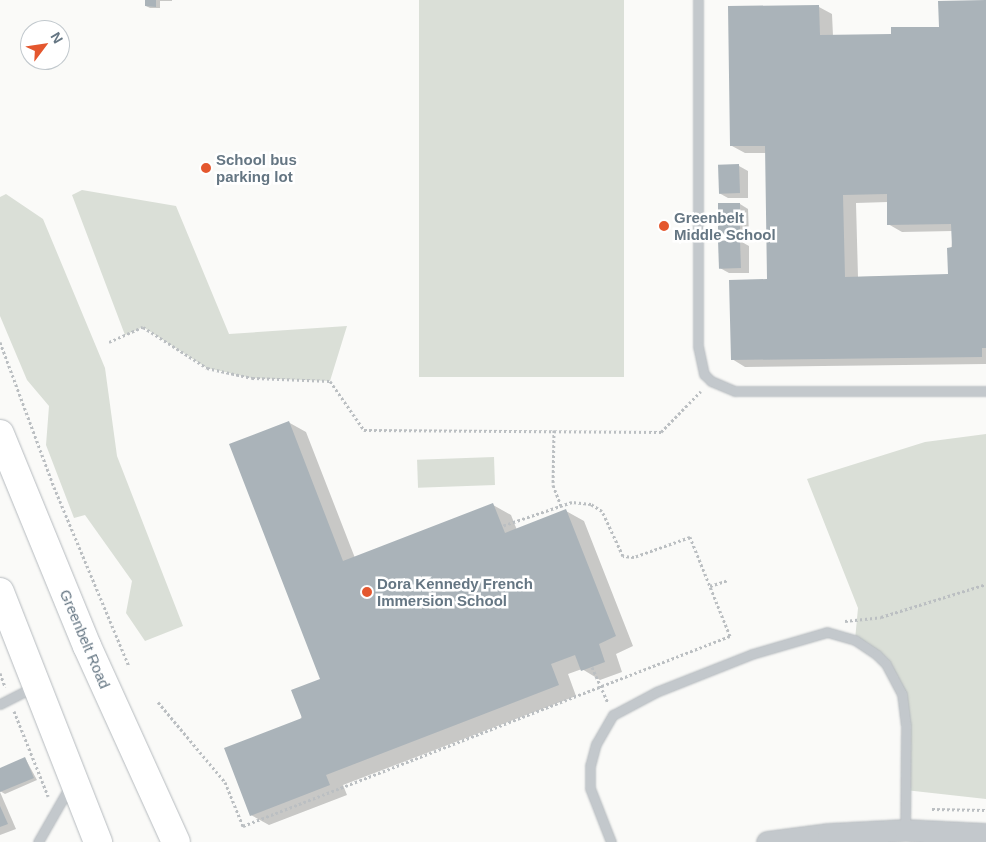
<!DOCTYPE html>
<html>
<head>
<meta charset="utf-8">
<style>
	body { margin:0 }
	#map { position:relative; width:986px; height:842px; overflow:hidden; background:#fafaf8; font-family:Arial,sans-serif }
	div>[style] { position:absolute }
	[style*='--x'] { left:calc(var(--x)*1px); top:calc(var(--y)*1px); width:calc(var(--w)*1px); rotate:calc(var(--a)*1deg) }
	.green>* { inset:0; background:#dadfd7; transform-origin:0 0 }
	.shadow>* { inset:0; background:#0003 }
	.building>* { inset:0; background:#aab3b9; transform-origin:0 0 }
	.path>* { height:3px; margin-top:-1.5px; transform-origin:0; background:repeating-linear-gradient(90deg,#bbbfc2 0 2.5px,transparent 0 5px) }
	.roads { filter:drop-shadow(0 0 1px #b5babe) drop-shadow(0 0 1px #b5babe) }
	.service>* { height:9px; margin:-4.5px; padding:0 4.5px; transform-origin:4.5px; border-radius:4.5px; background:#c3c8cc }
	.tertiary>* { height:21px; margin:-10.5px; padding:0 10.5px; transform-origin:10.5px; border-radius:10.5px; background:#c3c8cc }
	.primary>* { height:28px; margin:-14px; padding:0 14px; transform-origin:14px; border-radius:14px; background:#fff }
	.dots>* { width:14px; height:14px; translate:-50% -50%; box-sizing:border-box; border:2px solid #fff; border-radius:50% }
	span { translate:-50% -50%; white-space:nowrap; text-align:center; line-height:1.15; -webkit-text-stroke:5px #fff; paint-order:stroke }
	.poi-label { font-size:15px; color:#657683; font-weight:700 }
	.left { translate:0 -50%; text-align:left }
	.street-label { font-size:15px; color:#657683 }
	.north { position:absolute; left:20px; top:20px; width:50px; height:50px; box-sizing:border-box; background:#fff; border:1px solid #c1c8cd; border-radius:50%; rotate:59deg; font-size:14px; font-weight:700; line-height:20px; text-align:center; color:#657683 }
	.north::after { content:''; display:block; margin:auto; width:18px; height:22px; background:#e4572e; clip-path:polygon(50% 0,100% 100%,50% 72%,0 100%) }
</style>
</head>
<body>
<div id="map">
	<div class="green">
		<i style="left:419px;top:0;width:205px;height:377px"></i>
		<i style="clip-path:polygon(82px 190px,176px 206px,229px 334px,347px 326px,330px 381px,252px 378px,207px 368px,143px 327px,125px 335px,72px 195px)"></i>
		<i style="clip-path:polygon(6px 194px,43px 219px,105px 368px,117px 456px,183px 626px,145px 641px,126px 613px,132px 581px,85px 515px,74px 518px,46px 445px,49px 406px,27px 380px,0 316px,0 197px)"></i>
		<i style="clip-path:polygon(986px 434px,986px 799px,905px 790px,905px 710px,886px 664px,855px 640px,858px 608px,807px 479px,925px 442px)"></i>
		<i style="left:494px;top:457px;width:28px;height:77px;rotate:88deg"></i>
	</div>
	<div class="shadow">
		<i style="clip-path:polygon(146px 0,172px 0,172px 1px,160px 1px,160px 8px,150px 8px,146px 6px)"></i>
		<i style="clip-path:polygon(evenodd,986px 1px,986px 364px,745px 367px,732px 359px,768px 280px,766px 153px,745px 153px,732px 146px,819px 7px,832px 14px,833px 36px,892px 36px,940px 28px,986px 1px,888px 202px,888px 224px,902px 232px,953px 231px,949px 275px,858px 277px,856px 203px,888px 202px)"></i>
		<i style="clip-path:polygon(739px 166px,748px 171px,748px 198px,728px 198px,719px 193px)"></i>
		<i style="clip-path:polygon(740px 204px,748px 209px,749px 237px,729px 237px,720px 232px)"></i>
		<i style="clip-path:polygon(740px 241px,749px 246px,749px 273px,729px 273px,720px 268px)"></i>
		<i style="clip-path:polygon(288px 422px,306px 432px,355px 558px,493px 505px,511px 515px,517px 530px,566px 511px,584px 521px,633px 646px,616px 654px,622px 672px,600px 680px,582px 669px,568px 674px,576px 696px,343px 785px,347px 795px,269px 825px,251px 815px,321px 679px)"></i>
		<i style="clip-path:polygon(25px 758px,37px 780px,5px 794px,0 791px,0 769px)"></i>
		<i style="clip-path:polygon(0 792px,16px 829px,0 835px)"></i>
	</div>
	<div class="building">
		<i style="clip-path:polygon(145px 0,156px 0,156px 7px,145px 6px)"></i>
		<i style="clip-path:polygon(evenodd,986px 0,986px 348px,982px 348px,982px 357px,731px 360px,729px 280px,767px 279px,765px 146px,730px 146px,728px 6px,819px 5px,820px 35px,891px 34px,891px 27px,939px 27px,938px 1px,986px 0,887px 194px,887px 225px,951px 224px,952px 247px,947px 248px,948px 274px,845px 277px,843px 195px,887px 194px)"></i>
		<i style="left:739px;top:164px;width:29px;height:21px;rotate:88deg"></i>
		<i style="left:718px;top:203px;width:22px;height:30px"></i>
		<i style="left:740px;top:240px;width:28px;height:22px;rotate:88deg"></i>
		<i style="clip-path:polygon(289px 421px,343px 561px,493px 503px,505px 533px,566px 509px,616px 636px,599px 644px,605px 662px,581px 671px,575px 655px,551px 664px,559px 685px,326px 775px,330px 785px,250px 816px,224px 748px,302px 718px,291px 690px,320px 679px,229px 444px)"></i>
		<i style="clip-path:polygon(25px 757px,34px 778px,0 792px,0 768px)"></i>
		<i style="clip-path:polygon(0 806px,8px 824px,0 827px)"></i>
	</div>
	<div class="path">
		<i style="--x:0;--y:342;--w:155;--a:69.6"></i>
		<i style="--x:54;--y:487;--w:194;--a:67.3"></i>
		<i style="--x:109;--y:342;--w:37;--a:-24"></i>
		<i style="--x:143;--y:327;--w:76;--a:32.6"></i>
		<i style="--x:207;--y:368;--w:46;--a:12.5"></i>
		<i style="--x:252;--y:378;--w:78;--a:2.2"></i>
		<i style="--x:330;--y:381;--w:60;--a:55.2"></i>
		<i style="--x:364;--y:430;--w:297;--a:0.4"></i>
		<i style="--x:661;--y:432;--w:57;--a:-45.7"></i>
		<i style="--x:554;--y:430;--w:55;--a:91"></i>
		<i style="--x:553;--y:485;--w:22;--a:69"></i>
		<i style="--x:710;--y:586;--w:19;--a:-18"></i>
		<i style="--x:845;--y:621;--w:36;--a:-6"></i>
		<i style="--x:881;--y:617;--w:110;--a:-17.4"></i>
		<i style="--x:592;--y:667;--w:39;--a:66"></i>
		<i style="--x:0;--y:673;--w:15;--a:70"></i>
		<i style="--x:158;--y:702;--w:104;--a:50.1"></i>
		<i style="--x:225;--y:782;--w:48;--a:67.8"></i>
		<i style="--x:243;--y:826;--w:523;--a:-21.31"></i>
		<i style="--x:730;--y:636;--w:107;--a:-112"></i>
		<i style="--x:690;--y:537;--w:59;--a:160.3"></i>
		<i style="--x:634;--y:557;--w:11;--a:-175"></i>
		<i style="--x:623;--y:556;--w:50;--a:-115"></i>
		<i style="--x:602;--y:511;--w:13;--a:-148"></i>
		<i style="--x:591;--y:504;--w:19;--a:-174"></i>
		<i style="--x:572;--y:502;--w:74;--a:161.1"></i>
		<i style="--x:14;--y:711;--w:92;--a:68.2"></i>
		<i style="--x:932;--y:809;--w:54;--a:1.1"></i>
	</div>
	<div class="roads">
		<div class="service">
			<i style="--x:698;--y:0;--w:346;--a:90"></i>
			<i style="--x:698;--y:346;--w:29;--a:78"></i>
			<i style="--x:704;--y:374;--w:10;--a:45"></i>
			<i style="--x:711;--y:381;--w:26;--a:23"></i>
			<i style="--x:735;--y:391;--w:251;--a:0"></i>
			<i style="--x:0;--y:704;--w:37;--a:-27"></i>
			<i style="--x:38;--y:842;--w:64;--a:-60.3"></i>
			<i style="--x:611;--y:842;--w:58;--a:-111.3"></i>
			<i style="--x:590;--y:788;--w:22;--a:-90"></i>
			<i style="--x:590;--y:766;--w:23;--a:-75"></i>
			<i style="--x:596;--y:744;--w:34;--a:-60"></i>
			<i style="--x:613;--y:715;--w:49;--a:-28.1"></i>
			<i style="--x:656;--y:692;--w:103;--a:-21.6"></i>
			<i style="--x:752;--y:654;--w:78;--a:-16.3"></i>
			<i style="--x:827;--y:632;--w:29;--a:16"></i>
			<i style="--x:855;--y:640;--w:27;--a:34"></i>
			<i style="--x:877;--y:655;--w:13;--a:45"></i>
			<i style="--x:886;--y:664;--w:34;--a:62"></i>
			<i style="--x:902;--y:694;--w:31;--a:83"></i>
			<i style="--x:906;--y:725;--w:105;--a:90.5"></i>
		</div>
		<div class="tertiary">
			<i style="--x:767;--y:842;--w:62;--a:-7.5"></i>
			<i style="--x:828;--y:834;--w:77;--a:-3"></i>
			<i style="--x:905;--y:830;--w:81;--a:2.8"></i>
		</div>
		<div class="primary">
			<i style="--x:0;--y:434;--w:229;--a:67.7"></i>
			<i style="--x:87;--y:646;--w:215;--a:65.6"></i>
			<i style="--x:0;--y:592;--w:269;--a:68.6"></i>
		</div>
	</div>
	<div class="dots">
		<i style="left:206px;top:168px;background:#e4572e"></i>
		<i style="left:664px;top:226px;background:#e4572e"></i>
		<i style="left:367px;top:592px;background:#e4572e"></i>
	</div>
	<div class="poi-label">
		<span class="left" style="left:216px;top:168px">School bus<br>parking lot</span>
		<span class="left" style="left:674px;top:226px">Greenbelt<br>Middle School</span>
		<span class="left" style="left:377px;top:592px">Dora Kennedy French<br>Immersion School</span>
	</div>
	<div class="street-label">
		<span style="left:85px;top:639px;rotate:67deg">Greenbelt Road</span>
	</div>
	<div class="north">N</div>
</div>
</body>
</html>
